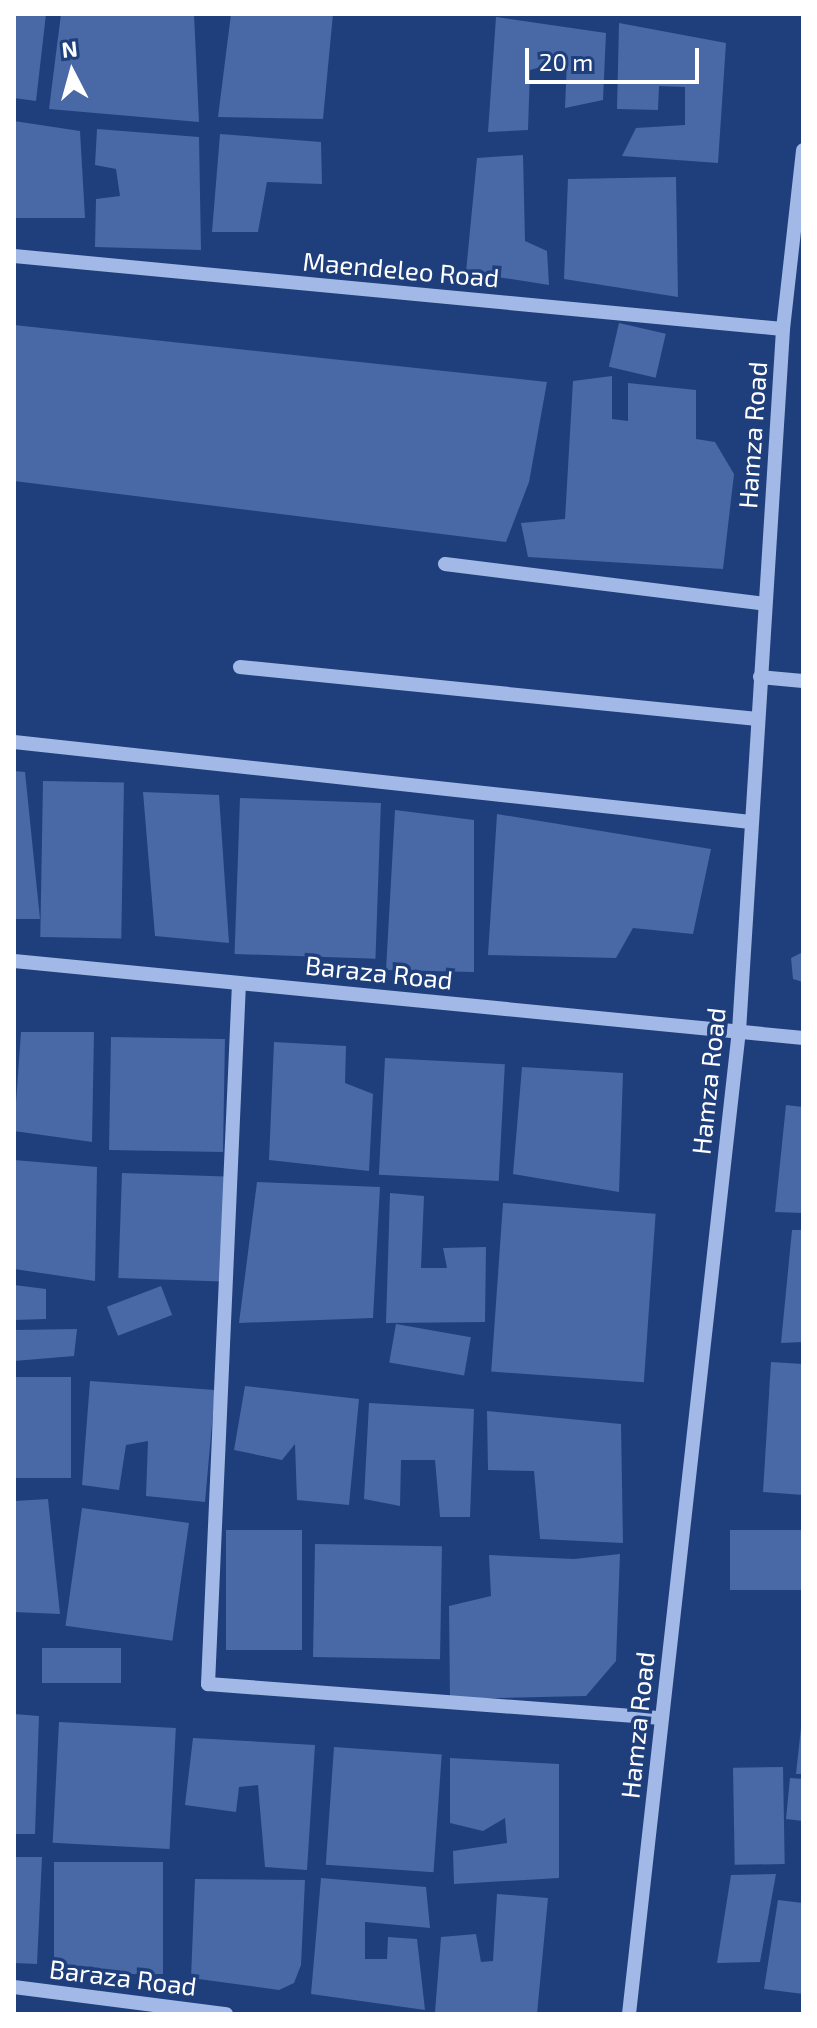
<!DOCTYPE html>
<html>
<head>
<meta charset="utf-8">
<style>
	body { margin:0 }
	#map { position:relative; width:817px; height:2028px; overflow:hidden; background:#1f3e7c; font-family:"Exo 2",sans-serif }
	div>[style] { position:absolute }
	[style*='--x'] { left:calc(var(--x)*1px); top:calc(var(--y)*1px); width:calc(var(--w)*1px); rotate:calc(var(--a)*1deg) }
	.building>* { inset:0; background:#4868a6; transform-origin:0 0 }
	.minor>* { height:14px; margin:-7px; padding:0 7px; transform-origin:7px; border-radius:7px; background:#a2b9e7 }
	span { translate:-50% -50%; white-space:nowrap; text-align:center; line-height:1.15; -webkit-text-stroke:7px #1f3e7c; paint-order:stroke }
	.street-label { font-size:26px; color:#fff }
	.frame { position:absolute; inset:0; border:16px solid #fff; pointer-events:none }
	.north { position:absolute; left:32px; top:32px; width:80px; height:80px; -webkit-text-stroke:6px #1f3e7c; paint-order:stroke; rotate:354deg; font-size:22px; font-weight:700; line-height:32px; text-align:center; color:#fff }
	.north::after { content:''; display:block; margin:auto; width:28px; height:36px; background:#fff; clip-path:polygon(50% 0,100% 100%,50% 72%,0 100%) }
	.scale { position:absolute; left:525px; top:48px; width:174px; height:36px; box-sizing:border-box; border:4px solid #fff; border-top:0; padding-left:10px; font-size:24px; line-height:28px; white-space:nowrap; color:#fff; -webkit-text-stroke:6px #1f3e7c; paint-order:stroke }
</style>
</head>
<body>
<div id="map">
	<div class="building">
		<i style="clip-path:polygon(14px 14px,46px 14px,36px 101px,14px 98px)"></i>
		<i style="clip-path:polygon(61px 14px,194px 14px,199px 122px,49px 109px)"></i>
		<i style="clip-path:polygon(231px 14px,333px 14px,323px 119px,218px 117px)"></i>
		<i style="clip-path:polygon(496px 17px,606px 33px,603px 100px,565px 108px,567px 60px,530px 70px,528px 130px,488px 132px)"></i>
		<i style="clip-path:polygon(619px 23px,726px 43px,718px 163px,622px 156px,636px 128px,685px 125px,685px 87px,659px 86px,658px 110px,617px 109px)"></i>
		<i style="clip-path:polygon(14px 121px,80px 131px,85px 218px,14px 218px)"></i>
		<i style="clip-path:polygon(97px 129px,199px 137px,201px 250px,95px 247px,96px 199px,120px 196px,116px 169px,95px 165px)"></i>
		<i style="clip-path:polygon(220px 134px,321px 142px,322px 184px,267px 182px,258px 232px,212px 232px)"></i>
		<i style="clip-path:polygon(523px 155px,525px 241px,547px 251px,549px 285px,466px 272px,477px 158px)"></i>
		<i style="clip-path:polygon(676px 177px,678px 297px,564px 279px,568px 179px)"></i>
		<i style="left:619px;top:323px;width:48px;height:45px;rotate:13deg"></i>
		<i style="clip-path:polygon(14px 325px,547px 382px,529px 482px,506px 542px,14px 481px)"></i>
		<i style="clip-path:polygon(612px 376px,612px 419px,628px 421px,628px 383px,696px 390px,696px 439px,715px 442px,734px 474px,723px 569px,528px 557px,521px 523px,565px 519px,573px 381px)"></i>
		<i style="clip-path:polygon(14px 771px,25px 772px,40px 919px,14px 919px)"></i>
		<i style="left:43px;top:781px;width:81px;height:156px;rotate:1deg"></i>
		<i style="clip-path:polygon(143px 792px,219px 795px,229px 943px,155px 936px)"></i>
		<i style="left:240px;top:798px;width:141px;height:156px;rotate:2deg"></i>
		<i style="clip-path:polygon(395px 810px,474px 820px,474px 972px,386px 970px)"></i>
		<i style="clip-path:polygon(497px 814px,711px 849px,693px 934px,633px 928px,616px 958px,488px 955px)"></i>
		<i style="clip-path:polygon(803px 952px,803px 982px,793px 979px,791px 958px)"></i>
		<i style="clip-path:polygon(21px 1032px,94px 1032px,92px 1142px,14px 1131px)"></i>
		<i style="left:111px;top:1037px;width:114px;height:113px;rotate:1deg"></i>
		<i style="clip-path:polygon(274px 1042px,346px 1046px,345px 1083px,373px 1094px,369px 1171px,269px 1160px)"></i>
		<i style="left:385px;top:1058px;width:120px;height:117px;rotate:3deg"></i>
		<i style="clip-path:polygon(522px 1067px,623px 1073px,619px 1192px,513px 1174px)"></i>
		<i style="clip-path:polygon(786px 1105px,803px 1107px,803px 1213px,775px 1212px)"></i>
		<i style="clip-path:polygon(14px 1160px,97px 1167px,95px 1281px,14px 1269px)"></i>
		<i style="left:122px;top:1173px;width:103px;height:105px;rotate:2deg"></i>
		<i style="clip-path:polygon(257px 1182px,380px 1187px,373px 1318px,239px 1323px)"></i>
		<i style="clip-path:polygon(390px 1193px,424px 1196px,421px 1268px,447px 1268px,443px 1248px,486px 1247px,485px 1322px,386px 1323px)"></i>
		<i style="left:503px;top:1203px;width:153px;height:169px;rotate:4deg"></i>
		<i style="clip-path:polygon(792px 1230px,803px 1230px,803px 1342px,781px 1343px)"></i>
		<i style="clip-path:polygon(14px 1285px,46px 1289px,46px 1319px,14px 1320px)"></i>
		<i style="left:161px;top:1286px;width:31px;height:58px;rotate:69deg"></i>
		<i style="left:396px;top:1324px;width:76px;height:39px;rotate:10deg"></i>
		<i style="clip-path:polygon(77px 1329px,74px 1356px,14px 1361px,14px 1330px)"></i>
		<i style="clip-path:polygon(771px 1362px,803px 1364px,803px 1495px,763px 1492px)"></i>
		<i style="left:14px;top:1377px;width:57px;height:101px"></i>
		<i style="clip-path:polygon(90px 1381px,215px 1390px,205px 1502px,146px 1496px,148px 1441px,126px 1445px,119px 1490px,82px 1485px)"></i>
		<i style="clip-path:polygon(245px 1386px,359px 1399px,349px 1505px,297px 1500px,295px 1444px,282px 1460px,234px 1450px)"></i>
		<i style="clip-path:polygon(369px 1403px,474px 1409px,470px 1517px,440px 1517px,435px 1460px,401px 1460px,400px 1506px,364px 1499px)"></i>
		<i style="clip-path:polygon(487px 1411px,621px 1424px,623px 1543px,540px 1539px,534px 1471px,488px 1470px)"></i>
		<i style="clip-path:polygon(48px 1499px,60px 1614px,14px 1612px,14px 1501px)"></i>
		<i style="left:82px;top:1508px;width:108px;height:119px;rotate:8deg"></i>
		<i style="left:226px;top:1530px;width:76px;height:120px"></i>
		<i style="left:803px;top:1530px;width:60px;height:73px;rotate:90deg"></i>
		<i style="left:315px;top:1544px;width:127px;height:113px;rotate:1deg"></i>
		<i style="clip-path:polygon(620px 1554px,616px 1661px,586px 1696px,450px 1699px,449px 1606px,491px 1596px,489px 1555px,574px 1559px)"></i>
		<i style="left:42px;top:1648px;width:79px;height:35px"></i>
		<i style="clip-path:polygon(14px 1714px,39px 1716px,35px 1834px,14px 1834px)"></i>
		<i style="left:59px;top:1722px;width:117px;height:121px;rotate:3deg"></i>
		<i style="clip-path:polygon(801px 1728px,803px 1729px,803px 1774px,796px 1774px)"></i>
		<i style="clip-path:polygon(193px 1738px,315px 1745px,307px 1870px,265px 1867px,258px 1785px,239px 1787px,236px 1812px,185px 1805px)"></i>
		<i style="left:334px;top:1747px;width:108px;height:118px;rotate:4deg"></i>
		<i style="clip-path:polygon(450px 1758px,559px 1764px,559px 1878px,454px 1884px,453px 1851px,507px 1843px,505px 1818px,483px 1831px,450px 1823px)"></i>
		<i style="left:783px;top:1767px;width:97px;height:50px;rotate:89deg"></i>
		<i style="clip-path:polygon(790px 1778px,803px 1779px,803px 1821px,786px 1819px)"></i>
		<i style="clip-path:polygon(14px 1857px,42px 1857px,37px 1964px,14px 1963px)"></i>
		<i style="left:54px;top:1862px;width:109px;height:112px"></i>
		<i style="clip-path:polygon(776px 1874px,760px 1962px,717px 1963px,731px 1875px)"></i>
		<i style="clip-path:polygon(321px 1878px,426px 1887px,430px 1928px,365px 1922px,365px 1959px,387px 1959px,388px 1937px,417px 1939px,425px 2010px,311px 1994px)"></i>
		<i style="clip-path:polygon(195px 1879px,305px 1880px,301px 1965px,294px 1983px,279px 1990px,191px 1978px)"></i>
		<i style="clip-path:polygon(497px 1894px,548px 1898px,537px 2014px,435px 2012px,441px 1937px,476px 1934px,481px 1962px,493px 1961px)"></i>
		<i style="clip-path:polygon(778px 1900px,803px 1903px,803px 1994px,764px 1989px)"></i>
	</div>
	<div class="minor">
		<i style="--x:14;--y:256;--w:772;--a:5.42"></i>
		<i style="--x:445;--y:564;--w:321;--a:7.1"></i>
		<i style="--x:240;--y:667;--w:520;--a:5.74"></i>
		<i style="--x:760;--y:677;--w:43;--a:5.3"></i>
		<i style="--x:14;--y:742;--w:741;--a:6.2"></i>
		<i style="--x:14;--y:961;--w:793;--a:5.57"></i>
		<i style="--x:239;--y:983;--w:702;--a:92.53"></i>
		<i style="--x:208;--y:1684;--w:455;--a:4.3"></i>
		<i style="--x:14;--y:1987;--w:214;--a:7.3"></i>
		<i style="--x:629;--y:2014;--w:989;--a:-83.62"></i>
		<i style="--x:739;--y:1031;--w:703;--a:-86.41"></i>
		<i style="--x:783;--y:329;--w:180;--a:-83.6"></i>
	</div>
	<div class="street-label">
		<span style="left:401px;top:269px;rotate:5deg">Maendeleo Road</span>
		<span style="left:752px;top:435px;rotate:-86deg">Hamza Road</span>
		<span style="left:379px;top:972px;rotate:6deg">Baraza Road</span>
		<span style="left:708px;top:1081px;rotate:-84deg">Hamza Road</span>
		<span style="left:637px;top:1725px;rotate:-84deg">Hamza Road</span>
		<span style="left:123px;top:1977px;rotate:7deg">Baraza Road</span>
	</div>
	<div class="frame"></div>
	<div class="north">N</div>
	<div class="scale">20 m</div>
</div>
</body>
</html>
